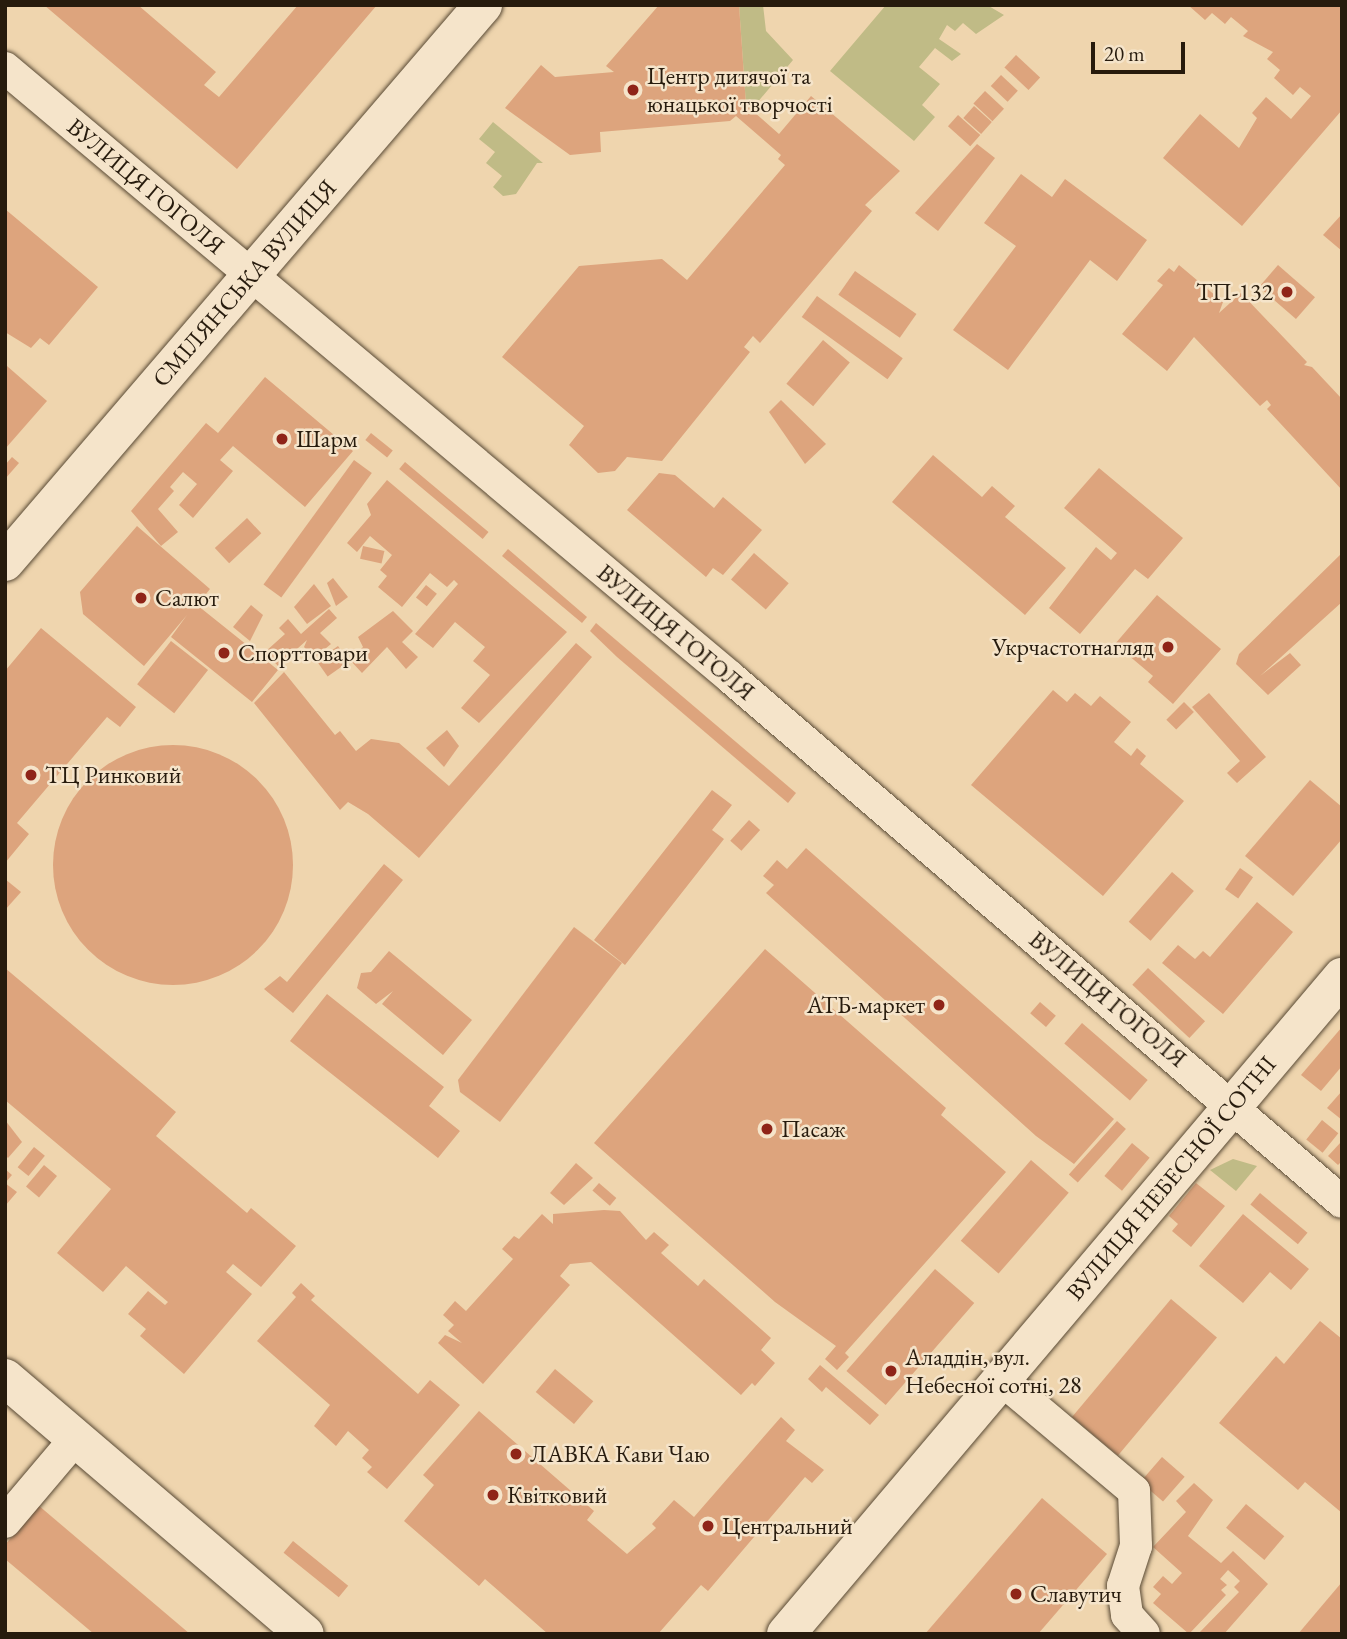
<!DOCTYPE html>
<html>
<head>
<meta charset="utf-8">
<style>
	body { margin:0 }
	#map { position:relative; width:1347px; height:1639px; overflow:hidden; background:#efd5ae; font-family:"EB Garamond",serif }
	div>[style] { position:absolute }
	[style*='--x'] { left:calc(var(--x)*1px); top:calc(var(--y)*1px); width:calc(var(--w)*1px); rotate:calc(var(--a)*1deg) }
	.green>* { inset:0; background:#c0bb86 }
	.building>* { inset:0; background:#dda47d; transform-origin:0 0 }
	.round { border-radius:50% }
	.roads { filter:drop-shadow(0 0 2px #594a35) drop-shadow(0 0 2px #594a35) }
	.minor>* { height:32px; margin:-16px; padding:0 16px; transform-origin:16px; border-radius:16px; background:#f5e4ca }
	.tertiary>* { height:38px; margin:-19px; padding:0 19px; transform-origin:19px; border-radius:19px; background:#f5e4ca }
	.secondary>* { height:38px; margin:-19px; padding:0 19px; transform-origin:19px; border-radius:19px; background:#f5e4ca }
	.dots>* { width:19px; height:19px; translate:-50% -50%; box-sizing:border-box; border:4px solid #f5e4ca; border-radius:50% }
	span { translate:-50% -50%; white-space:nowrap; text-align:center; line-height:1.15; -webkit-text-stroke:5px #f5e4ca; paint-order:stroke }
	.poi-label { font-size:24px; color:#271b0d }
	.left { translate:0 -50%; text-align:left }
	.right { translate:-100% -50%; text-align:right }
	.street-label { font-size:24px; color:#271b0d }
	.frame { position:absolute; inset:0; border:7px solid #271b0d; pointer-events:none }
	.scale { position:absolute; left:1091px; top:42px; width:94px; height:32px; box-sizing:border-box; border:4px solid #271b0d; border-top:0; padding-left:9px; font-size:21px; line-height:24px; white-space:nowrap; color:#271b0d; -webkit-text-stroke:5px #f5e4ca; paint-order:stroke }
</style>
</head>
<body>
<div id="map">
	<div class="green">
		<i style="clip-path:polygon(739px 5px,763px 5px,766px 31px,793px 60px,751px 110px,746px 105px)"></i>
		<i style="clip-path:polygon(886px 5px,987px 5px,1004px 15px,976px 34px,963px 23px,955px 31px,947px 25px,939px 39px,961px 54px,952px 61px,935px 48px,919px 67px,940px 84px,922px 105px,935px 117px,914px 141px,830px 71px)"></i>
		<i style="clip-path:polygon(493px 122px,543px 163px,537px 163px,516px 194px,503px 196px,493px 187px,502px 176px,486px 163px,495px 152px,479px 139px)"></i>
		<i style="clip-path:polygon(1233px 1159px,1257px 1166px,1236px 1191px,1210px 1170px)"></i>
	</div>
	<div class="building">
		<i style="clip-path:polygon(44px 5px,138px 5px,216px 72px,204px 85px,219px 97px,298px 5px,377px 5px,237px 169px)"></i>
		<i style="clip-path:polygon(659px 5px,739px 5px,746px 105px,779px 134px,811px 96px,900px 171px,865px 205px,872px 211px,760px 343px,753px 336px,744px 347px,750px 352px,662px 461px,627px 457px,615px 471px,598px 473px,569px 445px,584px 426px,502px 357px,579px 266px,662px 259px,687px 280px,785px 165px,778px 159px,781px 155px,736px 116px,730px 121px,600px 132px,601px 152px,570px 155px,505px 108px,541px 65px,555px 77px,614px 72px,606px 66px)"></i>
		<i style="clip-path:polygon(1188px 5px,1342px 5px,1342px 110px,1242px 226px,1163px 158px,1200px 114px,1239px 148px,1257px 118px,1252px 113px,1266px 97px,1291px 119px,1311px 96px,1300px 87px,1293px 95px,1274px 78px,1280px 70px,1267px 59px,1273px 52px,1243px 36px,1248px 31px,1231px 17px,1225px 24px,1212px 13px,1205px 20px)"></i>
		<i style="left:1016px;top:55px;width:33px;height:17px;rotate:43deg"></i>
		<i style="left:1001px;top:75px;width:23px;height:15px;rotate:43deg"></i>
		<i style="left:985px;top:91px;width:26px;height:17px;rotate:43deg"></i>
		<i style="left:974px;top:106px;width:24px;height:16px;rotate:42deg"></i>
		<i style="left:958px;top:115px;width:30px;height:15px;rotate:42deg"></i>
		<i style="clip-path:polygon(977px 144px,995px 158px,938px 231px,915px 213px)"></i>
		<i style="clip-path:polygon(1021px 174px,1052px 197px,1065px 179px,1147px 240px,1117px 281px,1090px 260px,1008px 370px,953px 330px,1016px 246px,984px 223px)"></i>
		<i style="clip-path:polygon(5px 209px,98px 287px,49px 345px,40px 338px,31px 348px,5px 332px)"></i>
		<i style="clip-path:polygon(1342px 214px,1342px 251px,1323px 235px)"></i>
		<i style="clip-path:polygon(1179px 265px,1223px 302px,1219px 313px,1241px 293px,1307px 362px,1304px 365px,1312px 367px,1342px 399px,1342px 490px,1267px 409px,1271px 405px,1267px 400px,1260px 406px,1194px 337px,1167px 371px,1122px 334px,1163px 285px,1157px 281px,1169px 268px,1174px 272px)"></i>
		<i style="left:1278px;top:265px;width:49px;height:29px;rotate:41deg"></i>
		<i style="left:855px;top:271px;width:75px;height:29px;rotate:35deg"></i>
		<i style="left:817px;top:296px;width:106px;height:26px;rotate:36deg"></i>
		<i style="left:823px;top:340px;width:35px;height:57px;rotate:40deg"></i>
		<i style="clip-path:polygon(7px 366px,47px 401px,5px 449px,5px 368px)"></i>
		<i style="clip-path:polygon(265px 377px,353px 451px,305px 507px,233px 446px,220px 460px,233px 471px,193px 518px,179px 505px,197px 484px,183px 472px,170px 487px,174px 491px,158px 509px,178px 532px,161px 546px,131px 511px,206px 423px,218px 433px)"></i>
		<i style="clip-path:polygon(781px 400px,826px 444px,805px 464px,769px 412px)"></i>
		<i style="left:371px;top:433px;width:28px;height:9px;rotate:39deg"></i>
		<i style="clip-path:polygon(933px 455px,982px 497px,992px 486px,1015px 506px,1005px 517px,1066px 568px,1025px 615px,892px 502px)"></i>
		<i style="clip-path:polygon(12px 457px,19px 463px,5px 479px,5px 465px)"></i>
		<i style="left:354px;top:460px;width:22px;height:154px;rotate:36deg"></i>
		<i style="left:405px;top:462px;width:109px;height:9px;rotate:40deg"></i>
		<i style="clip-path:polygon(1099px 468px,1183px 538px,1148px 579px,1135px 569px,1080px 634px,1049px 608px,1096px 547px,1111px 560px,1117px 553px,1064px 508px)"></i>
		<i style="clip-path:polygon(659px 473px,675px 475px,714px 508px,723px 497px,762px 530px,723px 575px,713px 568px,706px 577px,627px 510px)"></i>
		<i style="clip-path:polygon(387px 480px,567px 632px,479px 723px,461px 708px,490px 675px,473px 661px,485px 647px,455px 622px,433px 648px,415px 634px,458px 584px,454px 580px,447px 587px,430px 573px,402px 607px,378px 587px,387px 576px,380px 570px,392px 555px,370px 536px,357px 552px,347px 543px,371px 515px,367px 504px)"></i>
		<i style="left:247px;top:518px;width:21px;height:44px;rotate:47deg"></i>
		<i style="clip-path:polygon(137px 526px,210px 589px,197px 605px,278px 670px,252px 702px,171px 637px,187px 615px,144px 666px,83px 614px,80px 592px)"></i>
		<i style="left:363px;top:546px;width:22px;height:13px;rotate:13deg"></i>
		<i style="clip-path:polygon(508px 549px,587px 617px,582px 623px,502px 556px)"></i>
		<i style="left:754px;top:553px;width:46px;height:35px;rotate:41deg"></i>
		<i style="clip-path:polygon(1342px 553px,1342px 602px,1260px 676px,1290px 653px,1301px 665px,1268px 695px,1236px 664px,1239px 654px)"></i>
		<i style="clip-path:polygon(333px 578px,348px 597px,336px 606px,327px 583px)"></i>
		<i style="clip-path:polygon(314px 584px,331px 606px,307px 624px,294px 607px)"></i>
		<i style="left:426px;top:585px;width:14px;height:16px;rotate:39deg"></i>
		<i style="clip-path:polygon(1157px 595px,1221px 649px,1173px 704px,1148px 682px,1153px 676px,1115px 644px)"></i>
		<i style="clip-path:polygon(251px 605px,263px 615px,250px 641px,233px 627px)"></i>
		<i style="clip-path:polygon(329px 609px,337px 618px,320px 633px,331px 644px,314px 658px,304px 647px,307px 640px,278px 666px,265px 652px,285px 634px,279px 628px,288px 619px,301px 634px)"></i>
		<i style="clip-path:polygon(393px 611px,413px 631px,402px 642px,418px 657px,406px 669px,387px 647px,362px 673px,350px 660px,363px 647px,358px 637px)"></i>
		<i style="clip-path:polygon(596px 623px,796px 793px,788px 803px,617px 657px,590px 631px)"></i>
		<i style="clip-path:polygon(41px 628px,136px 707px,120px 727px,107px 717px,17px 823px,29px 834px,5px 863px,5px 671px)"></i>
		<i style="left:171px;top:641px;width:47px;height:55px;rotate:38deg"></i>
		<i style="clip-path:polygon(576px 643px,592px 657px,419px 858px,368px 814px,348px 802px,340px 810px,254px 703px,284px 672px,335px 735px,340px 731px,356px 751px,371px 739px,399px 743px,449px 786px)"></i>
		<i style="left:338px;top:646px;width:19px;height:26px;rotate:55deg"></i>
		<i style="clip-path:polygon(1053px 690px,1067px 702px,1075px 693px,1091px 706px,1100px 696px,1131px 722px,1114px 742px,1131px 756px,1137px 748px,1146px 756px,1140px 764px,1184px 801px,1103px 896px,971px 785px)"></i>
		<i style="clip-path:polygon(1209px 693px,1266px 757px,1237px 783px,1227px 773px,1240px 761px,1192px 707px)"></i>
		<i style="left:1184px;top:702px;width:14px;height:25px;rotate:45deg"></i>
		<i style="clip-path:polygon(447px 730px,459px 746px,444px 767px,426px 748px)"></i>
		<i class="round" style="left:53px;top:745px;width:240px;height:240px"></i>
		<i style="clip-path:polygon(1310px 780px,1342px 807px,1342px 839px,1293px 896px,1245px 856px)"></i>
		<i style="clip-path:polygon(712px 790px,732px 805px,712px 830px,724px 839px,625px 965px,594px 940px)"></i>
		<i style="left:749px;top:820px;width:15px;height:28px;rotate:42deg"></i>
		<i style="clip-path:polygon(806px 848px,1114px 1119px,1074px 1164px,1036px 1136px,766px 893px,774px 885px,763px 876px,777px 860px,787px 869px)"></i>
		<i style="clip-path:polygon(384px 864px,403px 880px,293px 1013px,264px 989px,280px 976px,287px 982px)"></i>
		<i style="left:1240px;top:868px;width:16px;height:26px;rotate:35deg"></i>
		<i style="left:1172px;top:872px;width:29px;height:66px;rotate:41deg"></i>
		<i style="clip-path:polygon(5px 879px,21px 892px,5px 910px)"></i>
		<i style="clip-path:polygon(1257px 902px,1293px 932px,1223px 1014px,1162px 963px,1178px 945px,1195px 959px,1203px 951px,1210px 957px)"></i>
		<i style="clip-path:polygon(574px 927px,622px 963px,500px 1122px,460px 1092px,458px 1080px)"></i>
		<i style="clip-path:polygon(765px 949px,946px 1108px,941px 1115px,1006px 1172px,845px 1353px,849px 1357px,837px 1370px,825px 1359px,836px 1346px,775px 1302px,594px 1143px)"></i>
		<i style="clip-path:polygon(389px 951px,472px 1020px,443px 1055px,382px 1004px,393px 991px,376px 1004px,357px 988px,361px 973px,371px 972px)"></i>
		<i style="clip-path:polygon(5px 968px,176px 1112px,156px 1136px,247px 1213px,251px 1208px,296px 1246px,261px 1287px,233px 1264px,226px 1272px,252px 1294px,184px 1374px,140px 1336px,146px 1329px,128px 1314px,148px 1291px,165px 1305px,168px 1302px,126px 1266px,103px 1292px,57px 1253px,111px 1189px,5px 1100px)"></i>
		<i style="left:1148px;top:968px;width:78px;height:23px;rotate:43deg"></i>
		<i style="clip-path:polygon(327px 994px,444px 1087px,429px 1106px,460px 1131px,438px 1158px,290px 1041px)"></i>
		<i style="left:1040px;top:1002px;width:21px;height:15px;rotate:41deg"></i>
		<i style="left:1082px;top:1023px;width:87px;height:27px;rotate:41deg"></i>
		<i style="clip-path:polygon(1342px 1027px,1342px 1066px,1321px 1091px,1301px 1075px)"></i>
		<i style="clip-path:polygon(1342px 1091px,1342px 1120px,1327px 1108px)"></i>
		<i style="clip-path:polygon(5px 1120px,22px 1142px,8px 1158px,5px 1155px)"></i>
		<i style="left:1322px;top:1120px;width:21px;height:25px;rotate:39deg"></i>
		<i style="left:1117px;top:1121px;width:12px;height:72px;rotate:42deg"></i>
		<i style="clip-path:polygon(1342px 1141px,1342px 1161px,1338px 1165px,1328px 1156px)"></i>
		<i style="left:1132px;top:1143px;width:23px;height:43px;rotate:40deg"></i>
		<i style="left:34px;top:1147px;width:14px;height:26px;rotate:39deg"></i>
		<i style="left:1031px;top:1160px;width:50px;height:107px;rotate:41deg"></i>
		<i style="clip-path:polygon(576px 1163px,593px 1178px,564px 1205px,550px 1193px)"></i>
		<i style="left:44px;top:1165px;width:17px;height:28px;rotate:40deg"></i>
		<i style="clip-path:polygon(5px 1169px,12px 1175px,5px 1183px,17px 1192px,5px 1206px)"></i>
		<i style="left:599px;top:1183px;width:23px;height:10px;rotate:41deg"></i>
		<i style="clip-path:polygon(1196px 1183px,1225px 1206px,1191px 1247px,1172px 1231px,1178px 1224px,1169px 1216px)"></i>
		<i style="left:1260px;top:1193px;width:62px;height:15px;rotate:40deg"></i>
		<i style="clip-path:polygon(604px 1210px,620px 1211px,646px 1240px,654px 1232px,669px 1245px,661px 1253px,698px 1286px,704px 1279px,771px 1338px,761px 1350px,775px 1363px,755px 1386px,752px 1383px,741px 1395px,591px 1262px,570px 1264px,560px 1276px,570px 1285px,483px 1384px,438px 1343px,445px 1335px,462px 1343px,448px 1331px,454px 1325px,443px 1315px,455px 1301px,466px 1311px,513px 1259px,502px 1249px,514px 1236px,519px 1239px,542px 1214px,553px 1224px,553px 1214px)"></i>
		<i style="clip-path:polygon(1243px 1214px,1309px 1269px,1291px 1290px,1270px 1272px,1243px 1303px,1199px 1266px)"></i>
		<i style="left:935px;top:1269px;width:52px;height:135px;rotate:41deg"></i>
		<i style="clip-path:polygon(301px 1283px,315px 1296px,311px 1300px,418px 1394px,430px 1380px,460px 1405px,387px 1489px,367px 1472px,372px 1467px,362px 1458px,369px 1450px,348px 1431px,336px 1446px,314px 1426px,330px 1405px,257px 1341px,296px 1297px,292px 1293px)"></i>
		<i style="left:1171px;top:1299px;width:60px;height:154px;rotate:40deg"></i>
		<i style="clip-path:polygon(1320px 1321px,1342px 1339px,1342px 1513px,1305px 1482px,1298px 1490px,1219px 1423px,1276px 1356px,1284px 1364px)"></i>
		<i style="clip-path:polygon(820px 1365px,879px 1415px,870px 1425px,826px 1387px,822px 1392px,808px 1379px)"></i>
		<i style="left:555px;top:1369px;width:50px;height:30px;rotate:40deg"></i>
		<i style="clip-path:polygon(479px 1411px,594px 1511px,587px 1520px,627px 1554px,656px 1528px,652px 1524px,674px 1500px,694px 1517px,781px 1417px,795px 1430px,786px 1441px,824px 1470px,812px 1483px,805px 1477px,708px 1591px,701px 1585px,658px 1634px,548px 1634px,485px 1579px,479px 1586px,404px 1521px,434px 1485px,423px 1475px)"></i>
		<i style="left:1162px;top:1457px;width:30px;height:33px;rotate:41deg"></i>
		<i style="clip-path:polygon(1194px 1483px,1213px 1500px,1188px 1536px,1221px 1563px,1233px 1551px,1268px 1584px,1224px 1634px,1198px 1634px,1239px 1592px,1234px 1587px,1240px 1581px,1228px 1570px,1220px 1579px,1227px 1585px,1221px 1590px,1226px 1595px,1189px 1634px,1153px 1603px,1161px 1594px,1153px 1587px,1163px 1576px,1172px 1584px,1182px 1573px,1153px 1547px,1186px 1512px,1176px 1501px)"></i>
		<i style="clip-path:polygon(1042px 1498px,1107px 1554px,1038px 1634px,925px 1634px)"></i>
		<i style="left:1246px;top:1504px;width:50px;height:31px;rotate:40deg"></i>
		<i style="clip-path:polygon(38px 1505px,190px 1634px,94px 1634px,5px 1559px,5px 1545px)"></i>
		<i style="left:293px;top:1541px;width:71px;height:15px;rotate:39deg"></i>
		<i style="clip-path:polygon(1342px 1582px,1342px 1634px,1298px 1634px)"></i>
	</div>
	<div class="roads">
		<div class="minor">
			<i style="--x:5;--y:68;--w:947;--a:40.03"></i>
			<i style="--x:730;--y:677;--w:806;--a:40.62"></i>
			<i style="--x:1001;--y:1379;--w:174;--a:40.1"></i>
			<i style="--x:1134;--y:1491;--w:55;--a:87.9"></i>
			<i style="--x:1136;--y:1546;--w:42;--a:108"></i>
			<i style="--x:1123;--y:1586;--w:29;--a:82"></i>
			<i style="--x:1127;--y:1615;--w:25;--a:48"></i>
			<i style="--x:5;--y:1522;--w:110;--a:-49.8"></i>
		</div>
		<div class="tertiary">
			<i style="--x:786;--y:1634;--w:861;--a:-49.76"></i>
		</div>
		<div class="secondary">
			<i style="--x:5;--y:562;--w:734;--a:-49.36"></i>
			<i style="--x:5;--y:1378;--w:394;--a:40.5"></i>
		</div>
	</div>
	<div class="dots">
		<i style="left:633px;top:90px;background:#8f2418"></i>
		<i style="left:1287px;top:292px;background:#8f2418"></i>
		<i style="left:282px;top:439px;background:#8f2418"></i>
		<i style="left:141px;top:598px;background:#8f2418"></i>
		<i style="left:1168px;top:647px;background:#8f2418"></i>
		<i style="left:224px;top:653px;background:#8f2418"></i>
		<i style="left:31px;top:775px;background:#8f2418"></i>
		<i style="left:939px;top:1005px;background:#8f2418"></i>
		<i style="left:767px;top:1129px;background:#8f2418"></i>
		<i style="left:891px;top:1371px;background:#8f2418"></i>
		<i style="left:516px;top:1454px;background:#8f2418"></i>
		<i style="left:493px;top:1495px;background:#8f2418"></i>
		<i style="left:708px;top:1526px;background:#8f2418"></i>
		<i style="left:1016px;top:1594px;background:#8f2418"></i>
	</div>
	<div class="poi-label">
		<span class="left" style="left:647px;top:90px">Центр дитячої та<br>юнацької творчості</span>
		<span class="right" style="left:1273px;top:292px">ТП-132</span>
		<span class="left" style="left:296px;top:439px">Шарм</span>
		<span class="left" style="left:155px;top:598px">Салют</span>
		<span class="right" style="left:1154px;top:647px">Укрчастотнагляд</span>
		<span class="left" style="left:238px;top:653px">Спорттовари</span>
		<span class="left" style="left:45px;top:775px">ТЦ Ринковий</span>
		<span class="right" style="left:925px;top:1005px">АТБ-маркет</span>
		<span class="left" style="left:781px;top:1129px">Пасаж</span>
		<span class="left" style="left:905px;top:1371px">Аладдін, вул.<br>Небесної сотні, 28</span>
		<span class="left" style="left:530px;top:1454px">ЛАВКА Кави Чаю</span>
		<span class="left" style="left:507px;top:1495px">Квітковий</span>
		<span class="left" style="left:722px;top:1526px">Центральний</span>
		<span class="left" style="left:1030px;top:1594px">Славутич</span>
	</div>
	<div class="street-label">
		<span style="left:146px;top:186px;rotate:40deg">ВУЛИЦЯ ГОГОЛЯ</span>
		<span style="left:244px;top:283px;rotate:-49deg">СМІЛЯНСЬКА ВУЛИЦЯ</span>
		<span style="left:676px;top:632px;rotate:40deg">ВУЛИЦЯ ГОГОЛЯ</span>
		<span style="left:1108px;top:999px;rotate:40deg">ВУЛИЦЯ ГОГОЛЯ</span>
		<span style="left:1171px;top:1178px;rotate:-50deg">ВУЛИЦЯ НЕБЕСНОЇ СОТНІ</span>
	</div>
	<div class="frame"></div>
	<div class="scale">20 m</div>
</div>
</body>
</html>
